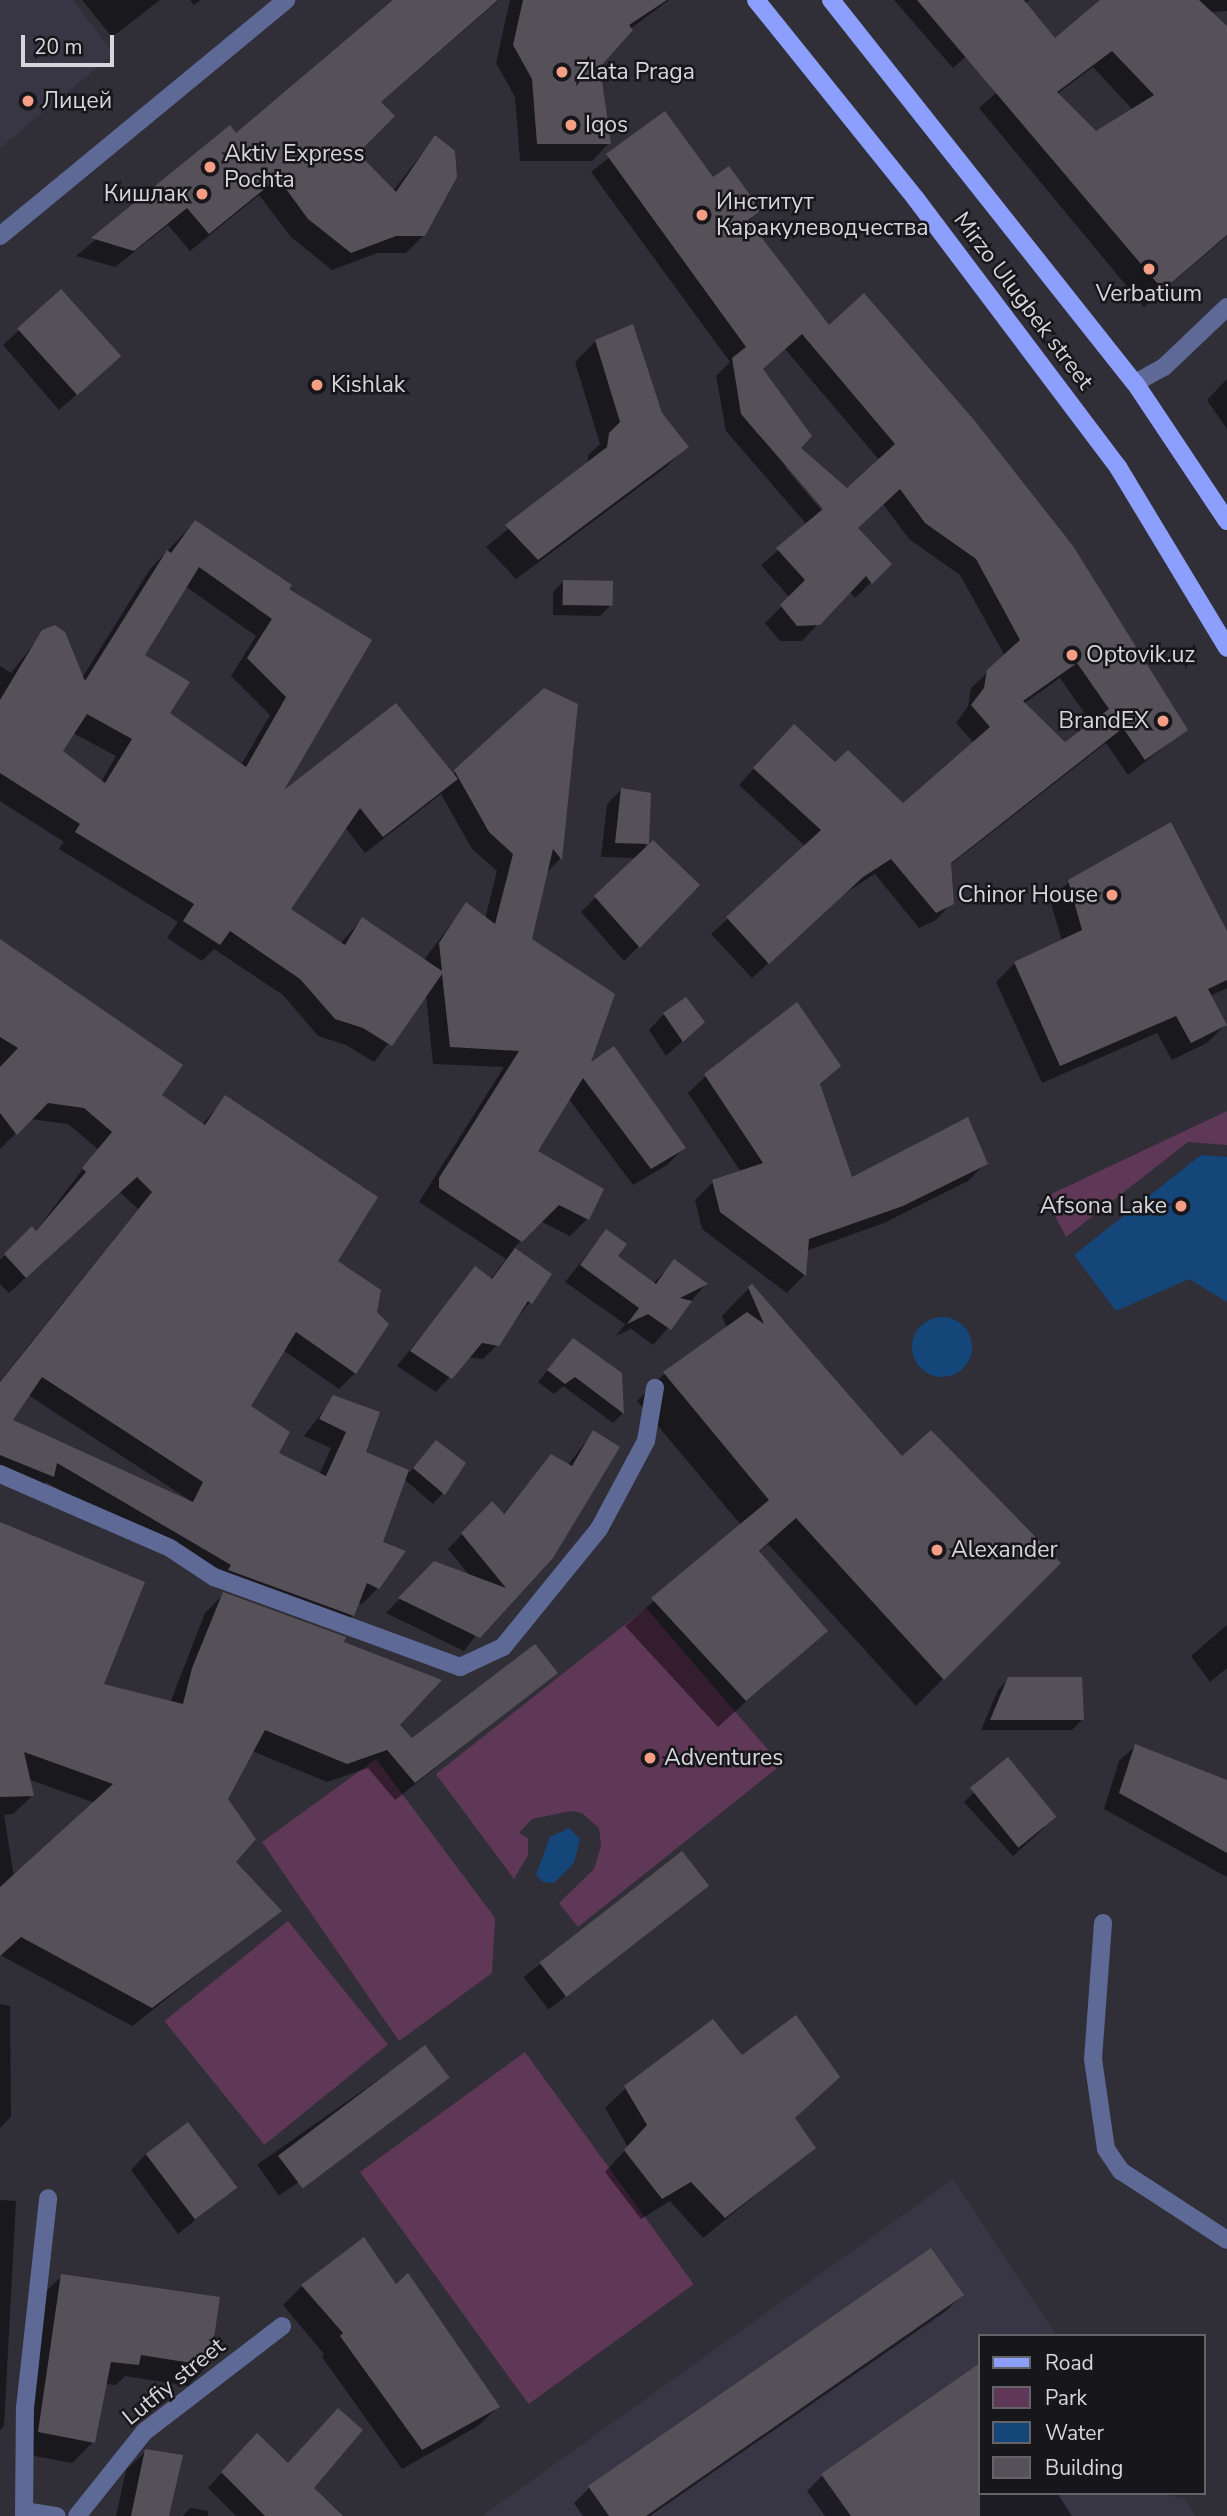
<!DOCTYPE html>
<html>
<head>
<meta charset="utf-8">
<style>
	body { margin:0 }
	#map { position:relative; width:1227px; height:2516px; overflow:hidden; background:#302e37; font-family:"Nunito Sans",sans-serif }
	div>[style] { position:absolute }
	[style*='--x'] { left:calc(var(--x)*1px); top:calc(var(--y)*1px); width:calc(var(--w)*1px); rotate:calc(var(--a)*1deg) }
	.built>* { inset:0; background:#383544 }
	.green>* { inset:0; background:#603857; transform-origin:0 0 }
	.water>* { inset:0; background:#15467a }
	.round { border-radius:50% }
	.shadow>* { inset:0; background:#0007; transform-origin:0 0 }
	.building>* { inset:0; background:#565159; transform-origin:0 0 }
	.minor>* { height:18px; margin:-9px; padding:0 9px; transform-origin:9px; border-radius:9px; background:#5e6996 }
	.major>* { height:18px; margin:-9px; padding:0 9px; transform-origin:9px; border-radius:9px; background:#8c9ffd }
	.dots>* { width:19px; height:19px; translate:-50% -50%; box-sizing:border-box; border:4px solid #17171b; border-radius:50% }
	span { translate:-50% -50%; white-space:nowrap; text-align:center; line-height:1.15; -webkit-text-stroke:5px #17171b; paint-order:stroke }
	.poi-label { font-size:23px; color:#d6d5db }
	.left { translate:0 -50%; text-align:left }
	.right { translate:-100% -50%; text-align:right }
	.street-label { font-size:23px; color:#d6d5db }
	.legend { position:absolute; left:978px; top:2334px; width:228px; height:161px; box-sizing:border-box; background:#17171b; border:2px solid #636368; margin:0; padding:9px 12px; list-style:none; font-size:21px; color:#d6d5db }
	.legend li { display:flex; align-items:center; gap:14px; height:35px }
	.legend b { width:35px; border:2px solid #636368 }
	.scale { position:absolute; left:21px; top:35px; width:93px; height:32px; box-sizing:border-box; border:4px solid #d6d5db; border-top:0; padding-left:9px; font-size:21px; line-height:24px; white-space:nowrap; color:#d6d5db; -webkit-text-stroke:5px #17171b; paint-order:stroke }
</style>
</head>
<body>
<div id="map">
	<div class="built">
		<i style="clip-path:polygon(0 0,73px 0,114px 54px,0 148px)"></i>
		<i style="clip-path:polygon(953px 2179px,1057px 2336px,980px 2336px,980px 2493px,1162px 2493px,1185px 2500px,1196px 2516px,482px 2516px)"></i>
	</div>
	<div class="green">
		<i style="clip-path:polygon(1227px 1111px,1227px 1145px,1188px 1142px,1066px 1237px,1045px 1197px)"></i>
		<i style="clip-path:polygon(646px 1608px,781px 1765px,578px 1927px,559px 1903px,594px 1869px,601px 1846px,599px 1828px,582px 1813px,571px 1811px,532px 1819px,519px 1833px,528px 1838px,528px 1855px,514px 1879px,436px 1774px)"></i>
		<i style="clip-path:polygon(376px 1759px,495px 1918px,492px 1973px,399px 2041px,262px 1842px)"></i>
		<i style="left:288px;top:1921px;width:159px;height:159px;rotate:51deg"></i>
		<i style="left:525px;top:2052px;width:287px;height:204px;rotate:54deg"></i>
	</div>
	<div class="water">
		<i style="clip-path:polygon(1201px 1155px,1227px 1157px,1227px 1302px,1189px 1279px,1116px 1311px,1074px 1255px)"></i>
		<i class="round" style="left:912px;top:1317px;width:60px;height:60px"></i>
		<i style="clip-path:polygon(569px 1828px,580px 1839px,574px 1863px,554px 1883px,543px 1882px,536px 1875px,550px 1837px)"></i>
	</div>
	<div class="shadow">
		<i style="clip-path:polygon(82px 0,160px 0,112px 37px)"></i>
		<i style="clip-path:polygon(190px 0,201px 0,194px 5px)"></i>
		<i style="clip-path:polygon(397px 0,499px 0,380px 103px,356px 153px,393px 191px,435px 137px,424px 235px,406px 253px,377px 253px,332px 270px,291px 237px,259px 195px,190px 251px,168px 225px,115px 267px,76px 256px,230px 128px,236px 135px)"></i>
		<i style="clip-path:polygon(510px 0,669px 0,630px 29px,598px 67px,609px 143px,592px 161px,520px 161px,515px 97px,496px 63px)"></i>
		<i style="clip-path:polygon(894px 0,1029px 0,953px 68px)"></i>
		<i style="clip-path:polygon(evenodd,1102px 0,1227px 0,1227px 11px,1211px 12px,1227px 50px,1227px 236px,1144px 307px,979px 108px,1102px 0,1093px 67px,1133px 110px,1095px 133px,1057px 94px,1093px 67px)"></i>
		<i style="clip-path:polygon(evenodd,664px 114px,713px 180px,759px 210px,747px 222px,829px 328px,1186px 730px,1128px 775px,1106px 743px,950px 865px,952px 903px,936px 920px,919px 928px,875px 874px,845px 893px,752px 978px,711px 934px,806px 847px,739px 785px,778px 742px,836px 764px,903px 806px,974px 743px,956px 723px,968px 706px,971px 688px,1005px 656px,960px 575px,909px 539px,883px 504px,857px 529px,890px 564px,855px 598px,849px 591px,802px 641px,780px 641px,765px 623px,790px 598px,761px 565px,807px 525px,726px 431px,716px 376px,730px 362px,591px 172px,664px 114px,785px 349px,880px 461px,847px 490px,799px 448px,762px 370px,785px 349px,664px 114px,784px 466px,792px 470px,830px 514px,827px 517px,784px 466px,664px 114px,1060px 678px,1092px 724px,1065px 744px,1023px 704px,1060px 678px)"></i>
		<i style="clip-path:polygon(61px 292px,102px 372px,59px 410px,3px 345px)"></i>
		<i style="clip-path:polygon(596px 341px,687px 446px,666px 467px,516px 579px,486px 547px,588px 464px,588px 455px,600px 444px,575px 362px)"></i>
		<i style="clip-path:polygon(1227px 379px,1227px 429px,1207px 400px)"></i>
		<i style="clip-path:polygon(evenodd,195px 522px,287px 589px,369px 641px,278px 797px,452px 775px,544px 690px,576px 705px,560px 859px,545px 874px,530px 940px,587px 1067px,684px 1148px,667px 1165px,633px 1185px,568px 1098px,535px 1151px,602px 1190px,587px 1219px,570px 1236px,540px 1221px,513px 1249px,550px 1275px,498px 1344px,483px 1359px,468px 1357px,436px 1392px,397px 1366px,475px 1269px,490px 1280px,506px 1259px,419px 1202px,504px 1067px,433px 1064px,426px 994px,374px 1062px,346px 1045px,318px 1036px,283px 995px,214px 949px,202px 961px,167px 938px,178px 922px,59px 849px,64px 842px,0 801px,0 666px,11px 673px,43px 632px,82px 678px,150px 569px,195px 522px,185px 586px,256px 636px,231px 676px,270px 715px,241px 765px,168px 713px,142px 655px,185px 586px,195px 522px,73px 733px,116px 756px,101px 782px,61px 752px,73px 733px,195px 522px,441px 794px,472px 849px,497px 871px,485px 919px,466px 905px,423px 961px,362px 919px,340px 944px,289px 909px,345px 827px,365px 853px,441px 794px)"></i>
		<i style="clip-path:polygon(564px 581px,610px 606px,600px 616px,553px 615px,553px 592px)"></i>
		<i style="clip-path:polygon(621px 790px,649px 794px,639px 946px,624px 961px,581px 912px,636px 858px,601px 857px,607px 804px)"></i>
		<i style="clip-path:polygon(1069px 882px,1227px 935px,1227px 988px,1210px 996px,1225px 1025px,1207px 1043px,1172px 1060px,1157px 1033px,1042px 1083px,996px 982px,1015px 963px,1062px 941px,1050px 900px)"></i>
		<i style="clip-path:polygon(evenodd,0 942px,159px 1096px,202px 1125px,225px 1098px,335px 1261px,355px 1373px,339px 1389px,283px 1350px,249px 1407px,277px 1453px,319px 1475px,331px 1448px,304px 1436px,334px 1397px,364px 1453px,410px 1472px,436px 1442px,443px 1493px,433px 1504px,404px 1479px,381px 1543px,378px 1588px,362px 1604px,358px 1602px,353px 1615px,336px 1631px,213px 1586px,216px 1581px,46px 1482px,36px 1492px,0 1477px,0 1381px,138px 1209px,120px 1192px,9px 1293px,0 1284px,0 1260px,32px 1228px,35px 1232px,98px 1149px,68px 1124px,30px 1119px,0 1149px,0 942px,28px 1395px,188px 1499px,187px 1501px,10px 1421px,28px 1395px)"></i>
		<i style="clip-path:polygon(664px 1014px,687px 1037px,666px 1056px,649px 1030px)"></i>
		<i style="clip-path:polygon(839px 1066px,819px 1086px,851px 1179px,986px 1163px,968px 1181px,884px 1223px,806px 1251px,804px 1275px,787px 1293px,702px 1229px,695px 1200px,713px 1182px,741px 1172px,688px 1093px,706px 1076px)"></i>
		<i style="clip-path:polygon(606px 1231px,616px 1256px,653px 1284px,674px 1262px,706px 1284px,653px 1345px,631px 1329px,616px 1336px,625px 1324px,565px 1282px)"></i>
		<i style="clip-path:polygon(749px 1288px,902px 1458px,1059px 1562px,916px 1706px,768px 1544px,758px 1553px,825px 1630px,718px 1727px,625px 1626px,741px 1525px,637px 1401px,665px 1373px,727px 1328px,722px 1316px)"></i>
		<i style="clip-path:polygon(573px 1340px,620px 1374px,623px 1413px,613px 1423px,563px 1386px,554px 1394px,538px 1382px)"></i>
		<i style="clip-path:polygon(593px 1432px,618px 1447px,464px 1651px,386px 1613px,434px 1563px,471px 1577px,448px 1549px,492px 1503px,502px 1515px,551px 1456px,568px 1465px)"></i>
		<i style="clip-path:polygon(evenodd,0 1524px,102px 1685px,170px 1703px,205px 1613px,224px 1594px,342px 1643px,411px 1740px,556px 1673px,395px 1800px,368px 1768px,327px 1782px,252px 1751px,226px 1799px,233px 1862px,279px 1911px,132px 2026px,0 1955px,0 1524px,28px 1779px,95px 1803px,14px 1877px,4px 1815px,13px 1814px,32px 1796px,28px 1779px)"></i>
		<i style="clip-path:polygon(1227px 1625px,1227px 1668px,1210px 1682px,1191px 1656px)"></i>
		<i style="clip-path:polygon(1008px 1679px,1083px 1719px,1072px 1730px,981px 1730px,998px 1690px)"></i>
		<i style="clip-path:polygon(1135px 1746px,1227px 1782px,1227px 1877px,1104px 1809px,1119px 1761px)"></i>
		<i style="clip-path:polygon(1008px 1760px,1044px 1828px,1013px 1856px,964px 1802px)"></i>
		<i style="left:681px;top:1854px;width:41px;height:200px;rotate:52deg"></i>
		<i style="clip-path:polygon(0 2004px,10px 2006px,11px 2117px,0 2128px)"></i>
		<i style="left:425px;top:2047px;width:38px;height:205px;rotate:55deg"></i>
		<i style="clip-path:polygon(626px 2088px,793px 2119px,814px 2147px,703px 2238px,670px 2201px,641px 2219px,605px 2172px,628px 2147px,605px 2108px)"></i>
		<i style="clip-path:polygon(146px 2154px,235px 2188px,178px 2234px,131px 2170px)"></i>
		<i style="clip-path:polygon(0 2200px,16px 2201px,4px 2426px,0 2430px)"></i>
		<i style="clip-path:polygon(62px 2276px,208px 2365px,188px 2386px,125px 2376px,116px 2385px,105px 2384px,93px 2442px,72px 2463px,18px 2453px,41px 2296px)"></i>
		<i style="clip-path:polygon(302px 2286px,396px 2287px,498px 2407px,478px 2426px,402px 2469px,322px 2357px,324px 2354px,283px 2305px)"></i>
		<i style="clip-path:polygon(962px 2295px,946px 2311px,650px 2516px,583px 2516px,574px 2503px,590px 2487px)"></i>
		<i style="clip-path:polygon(976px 2368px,980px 2374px,980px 2493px,1057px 2493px,1072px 2516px,825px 2516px,807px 2491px,823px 2475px)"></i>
		<i style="clip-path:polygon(242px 2450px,287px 2465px,336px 2516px,236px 2516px,208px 2488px)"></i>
		<i style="clip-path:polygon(146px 2451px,167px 2516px,116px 2516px,126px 2470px)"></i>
		<i style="clip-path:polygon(190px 2508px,208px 2511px,208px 2516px,183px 2516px)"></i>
	</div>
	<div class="building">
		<i style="clip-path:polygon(393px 0,498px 0,381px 102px,395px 116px,358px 153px,396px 192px,435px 135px,455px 151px,457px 177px,425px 236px,396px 236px,351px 253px,308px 219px,278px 178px,209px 234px,187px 208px,134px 251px,91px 238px,230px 125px,236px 133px)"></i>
		<i style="clip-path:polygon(523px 0,667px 0,629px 25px,633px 30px,600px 67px,611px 144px,537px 144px,532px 79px,513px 45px)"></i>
		<i style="clip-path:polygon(evenodd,917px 0,1024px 0,1055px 38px,1100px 0,1199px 0,1227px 26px,1227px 235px,1163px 290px,917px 0,1112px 51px,1154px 95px,1096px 131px,1057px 92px,1112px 51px)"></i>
		<i style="clip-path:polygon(evenodd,665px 111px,713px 177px,729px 166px,761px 210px,748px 220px,829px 325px,864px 293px,974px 420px,1073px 546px,1188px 730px,1145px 760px,1123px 728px,951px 863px,954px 904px,936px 913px,891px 859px,863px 877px,769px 964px,726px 917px,821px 830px,753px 768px,794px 724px,835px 762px,848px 750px,903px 803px,990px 727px,971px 705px,984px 688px,987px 670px,1020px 640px,976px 559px,925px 523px,900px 489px,858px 528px,892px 564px,872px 584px,866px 576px,820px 625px,797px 626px,780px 605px,805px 580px,776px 548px,823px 509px,741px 414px,732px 358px,746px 347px,606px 154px,665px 111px,802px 334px,895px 444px,847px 488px,801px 448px,812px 436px,763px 369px,802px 334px,665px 111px,1077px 663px,1109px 709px,1065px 742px,1023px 701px,1077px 663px)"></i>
		<i style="left:61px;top:289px;width:90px;height:59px;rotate:48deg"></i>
		<i style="clip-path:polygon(633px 324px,662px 413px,689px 447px,538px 560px,505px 525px,607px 447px,609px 433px,620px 422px,595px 340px)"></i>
		<i style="clip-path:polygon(evenodd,195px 520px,292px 585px,289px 589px,372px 640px,284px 790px,396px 703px,458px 779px,383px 837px,360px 808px,291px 909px,345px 945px,362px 917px,442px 971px,439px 943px,466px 902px,495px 924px,513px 854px,489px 832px,454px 770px,544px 688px,578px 704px,562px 860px,553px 849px,532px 939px,615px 994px,591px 1062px,614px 1046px,686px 1148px,651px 1169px,583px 1078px,538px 1151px,604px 1189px,589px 1220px,559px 1205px,522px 1242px,439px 1188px,439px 1178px,519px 1051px,450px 1047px,442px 974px,392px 1046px,363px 1028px,335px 1019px,300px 979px,230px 931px,220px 945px,183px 921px,194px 904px,75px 832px,80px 824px,0 773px,0 700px,42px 630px,55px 625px,65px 632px,85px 681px,167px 550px,171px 553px,195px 520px,199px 567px,272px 619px,247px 658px,286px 697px,246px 767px,170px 713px,190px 682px,145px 655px,199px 567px,195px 520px,87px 714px,132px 739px,105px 783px,63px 751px,87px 714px)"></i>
		<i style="left:563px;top:580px;width:50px;height:25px;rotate:1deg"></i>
		<i style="clip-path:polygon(621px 788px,651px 793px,649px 844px,653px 840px,700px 885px,640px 948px,594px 896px,649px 844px,615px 843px)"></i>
		<i style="clip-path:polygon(1171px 822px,1227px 931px,1227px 980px,1208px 989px,1227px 1025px,1191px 1043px,1176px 1016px,1060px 1066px,1014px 962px,1082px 930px,1068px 880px)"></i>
		<i style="clip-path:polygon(evenodd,0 939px,183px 1065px,162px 1095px,205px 1125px,225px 1095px,378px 1197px,338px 1261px,381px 1290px,377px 1312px,389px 1324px,356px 1374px,296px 1332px,251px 1406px,290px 1432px,279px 1453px,326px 1476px,346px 1432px,319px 1419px,333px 1395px,380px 1412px,366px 1452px,409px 1470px,383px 1542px,406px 1551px,379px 1589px,367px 1583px,354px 1616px,228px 1570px,231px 1565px,57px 1463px,54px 1477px,0 1455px,0 1382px,152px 1192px,137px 1177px,26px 1278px,4px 1254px,32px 1226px,36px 1231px,86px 1172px,82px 1168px,112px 1132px,84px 1108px,48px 1103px,17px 1135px,0 1113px,0 1067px,18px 1048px,0 1037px,0 939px,42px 1377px,203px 1482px,193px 1502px,13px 1420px,42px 1377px)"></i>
		<i style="clip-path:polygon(686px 997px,705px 1022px,683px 1042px,663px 1013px)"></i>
		<i style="clip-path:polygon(797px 1002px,841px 1066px,820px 1084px,852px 1177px,968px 1117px,988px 1164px,903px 1206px,809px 1239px,806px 1276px,720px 1212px,712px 1180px,763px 1163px,704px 1074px)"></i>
		<i style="clip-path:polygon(606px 1229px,627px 1244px,618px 1256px,656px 1284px,674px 1259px,708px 1284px,680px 1298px,692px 1301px,671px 1330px,648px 1314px,627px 1324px,639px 1308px,580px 1265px)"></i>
		<i style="clip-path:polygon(515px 1248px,552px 1274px,532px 1304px,528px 1301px,499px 1346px,482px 1343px,452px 1379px,410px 1351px,475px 1266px,492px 1279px)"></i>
		<i style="clip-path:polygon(752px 1284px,902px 1456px,931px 1430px,1061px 1563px,944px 1680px,796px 1518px,759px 1551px,828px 1631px,746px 1701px,651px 1598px,769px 1500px,663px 1372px,747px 1312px,764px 1324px,748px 1287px)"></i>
		<i style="clip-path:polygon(573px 1338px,622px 1373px,624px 1414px,575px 1377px,565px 1384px,547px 1370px)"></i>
		<i style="clip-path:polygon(593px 1430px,620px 1447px,553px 1558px,480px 1638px,398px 1598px,434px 1561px,506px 1588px,461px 1533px,492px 1501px,504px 1514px,551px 1454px,572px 1466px)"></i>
		<i style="clip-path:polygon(436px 1440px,466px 1463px,445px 1495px,413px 1468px)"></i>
		<i style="clip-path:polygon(0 1522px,145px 1582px,104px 1684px,183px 1704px,192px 1668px,223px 1592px,346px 1637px,344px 1642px,442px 1680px,400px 1725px,412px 1738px,535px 1644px,558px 1673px,415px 1783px,387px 1750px,347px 1764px,265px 1730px,228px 1799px,256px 1839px,236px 1862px,282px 1911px,152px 2008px,21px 1937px,0 1956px,0 1887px,113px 1784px,24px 1752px,34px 1796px,0 1797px)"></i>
		<i style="clip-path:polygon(1008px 1677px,1082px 1677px,1084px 1720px,990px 1720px)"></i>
		<i style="clip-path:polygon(1135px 1744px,1227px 1780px,1227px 1853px,1119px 1793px)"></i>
		<i style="left:1008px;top:1757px;width:77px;height:49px;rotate:51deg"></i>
		<i style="left:682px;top:1851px;width:44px;height:181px;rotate:52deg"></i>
		<i style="clip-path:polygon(796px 2015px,840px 2077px,795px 2118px,816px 2148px,725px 2218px,691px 2182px,662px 2199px,624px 2150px,647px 2125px,624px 2086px,713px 2019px,742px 2055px)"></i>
		<i style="left:425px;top:2045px;width:41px;height:184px;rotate:53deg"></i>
		<i style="left:188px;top:2122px;width:82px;height:53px;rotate:53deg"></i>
		<i style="clip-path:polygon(364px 2237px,396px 2284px,408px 2273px,500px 2407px,422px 2450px,340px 2336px,343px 2333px,301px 2285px)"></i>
		<i style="clip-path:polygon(931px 2248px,964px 2295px,646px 2516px,609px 2516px,588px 2486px)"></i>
		<i style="clip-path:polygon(61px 2274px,220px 2297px,210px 2366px,141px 2355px,139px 2365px,111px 2362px,95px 2443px,38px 2432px)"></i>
		<i style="clip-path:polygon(980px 2363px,980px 2516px,851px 2516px,821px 2474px)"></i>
		<i style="clip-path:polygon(338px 2408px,363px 2430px,314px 2488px,343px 2516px,265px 2516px,221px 2472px,257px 2433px,288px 2463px)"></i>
		<i style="clip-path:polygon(145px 2449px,183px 2455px,169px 2516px,131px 2516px)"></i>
	</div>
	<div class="minor">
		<i style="--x:0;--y:236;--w:371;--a:-39.5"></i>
		<i style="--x:1135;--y:383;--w:33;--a:-29"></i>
		<i style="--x:1164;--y:367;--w:87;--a:-43.6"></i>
		<i style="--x:0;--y:1474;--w:185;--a:23.5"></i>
		<i style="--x:170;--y:1548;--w:53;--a:33.4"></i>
		<i style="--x:214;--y:1577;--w:262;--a:20.1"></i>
		<i style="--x:460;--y:1667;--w:47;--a:-24.9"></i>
		<i style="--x:503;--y:1647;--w:152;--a:-50.9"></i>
		<i style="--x:599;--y:1529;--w:100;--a:-61.9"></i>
		<i style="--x:646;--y:1441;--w:54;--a:-80.4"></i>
		<i style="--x:1103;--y:1923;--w:136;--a:94.2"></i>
		<i style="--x:1093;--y:2059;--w:91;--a:81.8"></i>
		<i style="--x:1106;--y:2149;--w:27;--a:56"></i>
		<i style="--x:1121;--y:2171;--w:126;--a:33.1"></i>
		<i style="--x:24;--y:2511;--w:33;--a:9"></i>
		<i style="--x:24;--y:2516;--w:108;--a:-89.5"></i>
		<i style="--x:25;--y:2408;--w:211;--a:-83.7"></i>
		<i style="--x:77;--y:2516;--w:107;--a:-51.4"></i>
		<i style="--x:144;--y:2432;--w:174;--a:-37.5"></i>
	</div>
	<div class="major">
		<i style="--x:756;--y:0;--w:255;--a:51.2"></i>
		<i style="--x:916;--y:199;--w:336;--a:53"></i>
		<i style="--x:1118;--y:467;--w:211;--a:58.9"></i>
		<i style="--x:831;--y:0;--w:489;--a:51.6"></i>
		<i style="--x:1135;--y:383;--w:166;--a:56.3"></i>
	</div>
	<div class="dots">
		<i style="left:562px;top:72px;background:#f49e86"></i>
		<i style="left:28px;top:101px;background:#f49e86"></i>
		<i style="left:571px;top:125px;background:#f49e86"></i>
		<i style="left:210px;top:167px;background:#f49e86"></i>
		<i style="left:202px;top:194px;background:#f49e86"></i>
		<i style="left:702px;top:215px;background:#f49e86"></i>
		<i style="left:1149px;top:269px;background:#f49e86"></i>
		<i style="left:317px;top:385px;background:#f49e86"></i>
		<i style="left:1072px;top:655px;background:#f49e86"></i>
		<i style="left:1163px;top:721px;background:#f49e86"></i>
		<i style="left:1112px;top:895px;background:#f49e86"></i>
		<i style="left:1181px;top:1206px;background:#f49e86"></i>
		<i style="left:937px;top:1550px;background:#f49e86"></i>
		<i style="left:650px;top:1758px;background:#f49e86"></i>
	</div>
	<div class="poi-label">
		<span class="left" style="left:576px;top:72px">Zlata Praga</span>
		<span class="left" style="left:42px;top:101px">Лицей</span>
		<span class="left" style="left:585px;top:125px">Iqos</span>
		<span class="left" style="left:224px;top:167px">Aktiv Express<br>Pochta</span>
		<span class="right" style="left:188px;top:194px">Кишлак</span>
		<span class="left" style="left:716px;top:215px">Институт<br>Каракулеводчества</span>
		<span style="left:1149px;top:294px">Verbatium</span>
		<span class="left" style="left:331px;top:385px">Kishlak</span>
		<span class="left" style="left:1086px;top:655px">Optovik.uz</span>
		<span class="right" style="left:1149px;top:721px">BrandEX</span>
		<span class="right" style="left:1098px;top:895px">Chinor House</span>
		<span class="right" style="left:1167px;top:1206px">Afsona Lake</span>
		<span class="left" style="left:951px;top:1550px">Alexander</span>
		<span class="left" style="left:664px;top:1758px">Adventures</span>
	</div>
	<div class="street-label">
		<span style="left:1023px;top:301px;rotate:53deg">Mirzo Ulugbek street</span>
		<span style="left:174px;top:2382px;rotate:-39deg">Lutfiy street</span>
	</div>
	<ul class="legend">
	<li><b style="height:9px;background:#8c9ffd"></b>Road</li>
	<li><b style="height:19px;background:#603857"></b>Park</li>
	<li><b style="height:19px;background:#15467a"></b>Water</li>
	<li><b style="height:19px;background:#565159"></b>Building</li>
	</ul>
	<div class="scale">20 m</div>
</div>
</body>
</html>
